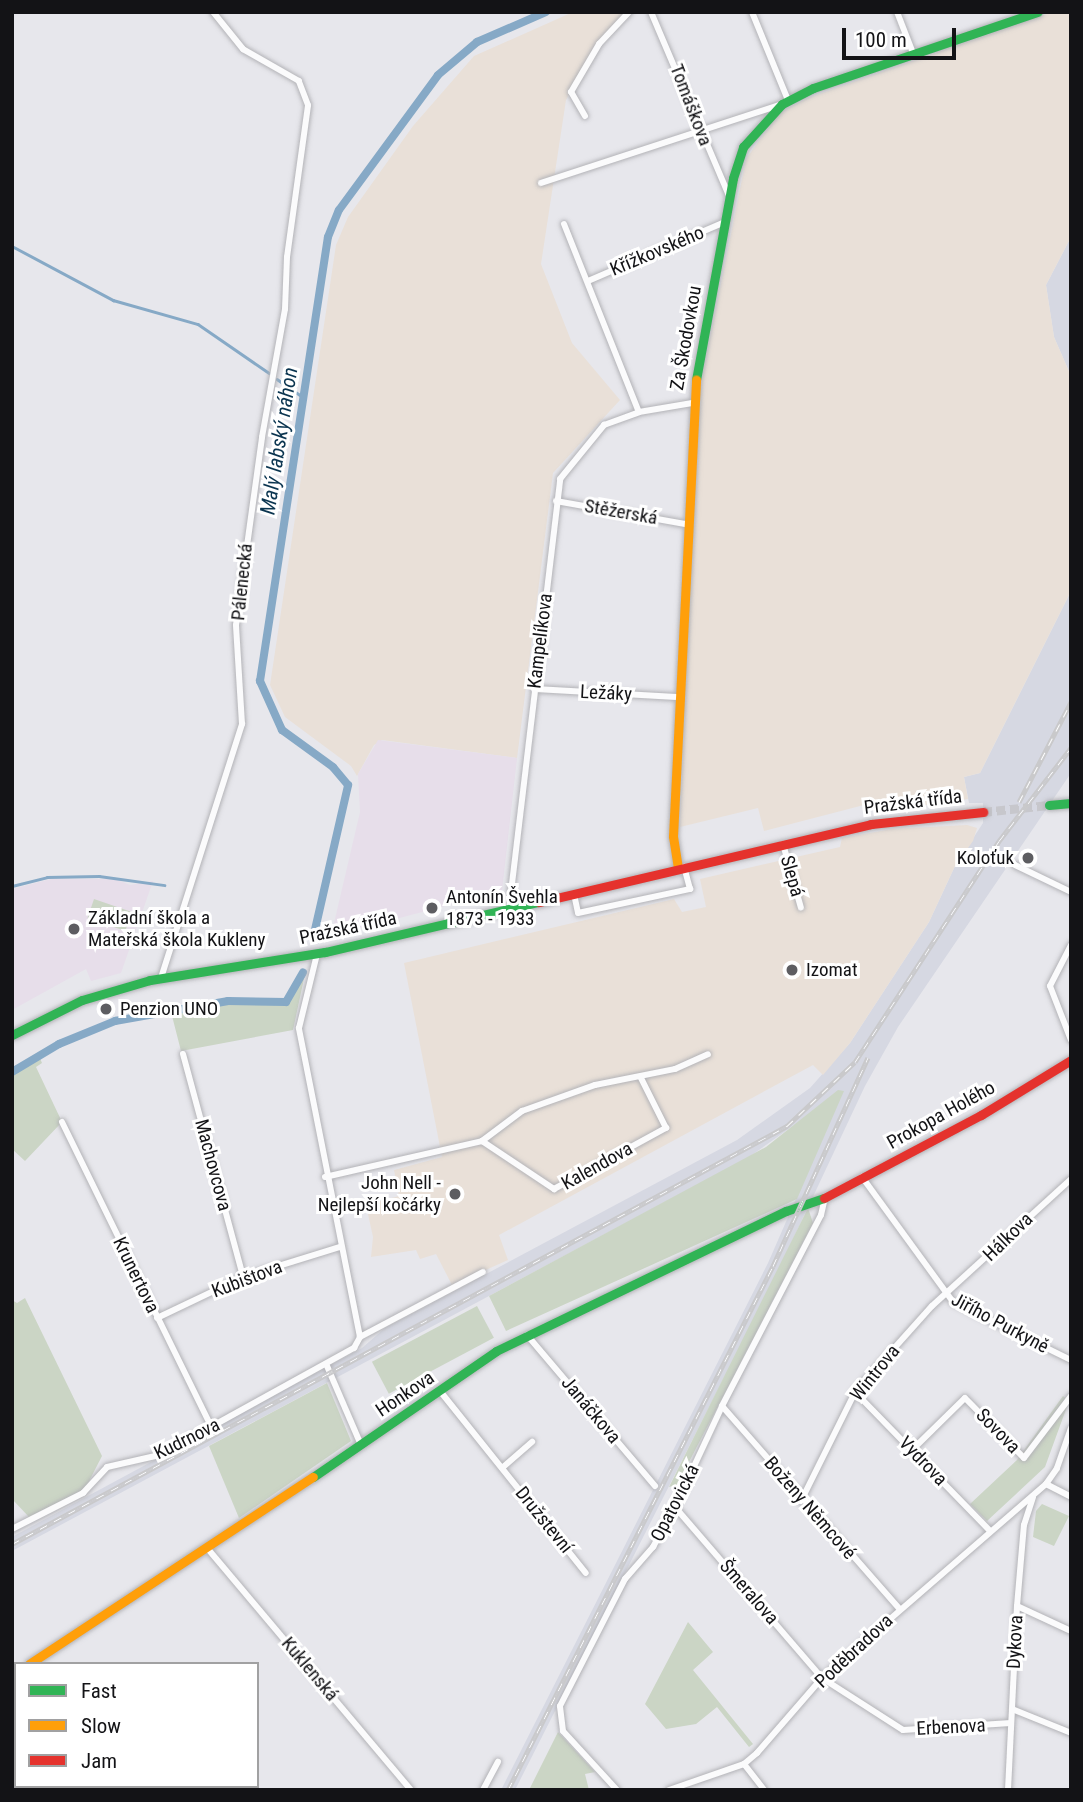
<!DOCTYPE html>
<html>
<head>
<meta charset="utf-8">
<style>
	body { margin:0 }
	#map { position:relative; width:1083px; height:1802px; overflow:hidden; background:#e7e7ec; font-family:"Roboto Condensed",sans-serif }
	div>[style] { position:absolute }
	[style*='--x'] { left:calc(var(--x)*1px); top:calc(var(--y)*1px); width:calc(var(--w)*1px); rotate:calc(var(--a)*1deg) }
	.built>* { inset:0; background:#d6d8e2 }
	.industrial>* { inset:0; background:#e9e0d8 }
	.education>* { inset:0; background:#e7deea }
	.green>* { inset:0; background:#cbd5c5; transform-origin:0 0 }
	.stream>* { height:2.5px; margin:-1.25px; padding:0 1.25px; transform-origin:1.25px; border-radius:1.25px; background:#86a9c6 }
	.canal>* { height:8px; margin:-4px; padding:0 4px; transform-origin:4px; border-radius:4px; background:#86a9c6 }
	.secondary-tunnel>* { height:9px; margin-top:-4.5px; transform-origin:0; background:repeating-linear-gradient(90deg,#c7c7cc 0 9px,transparent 0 13.5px) }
	.roads { filter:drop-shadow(0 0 2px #b3b3b7) drop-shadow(0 0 2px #b3b3b7) }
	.street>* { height:6px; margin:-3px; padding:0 3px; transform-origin:3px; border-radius:3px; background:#fbfbfc }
	.fast>* { height:9px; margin:-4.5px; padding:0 4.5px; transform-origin:4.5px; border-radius:4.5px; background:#30b455 }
	.slow>* { height:9px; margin:-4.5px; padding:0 4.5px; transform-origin:4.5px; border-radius:4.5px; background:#ff9f0a }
	.jam>* { height:9px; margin:-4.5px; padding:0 4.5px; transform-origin:4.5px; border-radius:4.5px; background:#e5322d }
	.rail>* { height:5px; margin-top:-2.5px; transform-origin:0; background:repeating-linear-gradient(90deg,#fff 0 8px,#c9c9cb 0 16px); box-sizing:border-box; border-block:2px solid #c9c9cb }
	.dots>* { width:19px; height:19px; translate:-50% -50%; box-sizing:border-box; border:4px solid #fff; border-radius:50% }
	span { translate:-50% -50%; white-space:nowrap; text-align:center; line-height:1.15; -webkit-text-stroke:6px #fff; paint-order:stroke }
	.street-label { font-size:19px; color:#131316 }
	.poi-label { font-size:19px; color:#131316 }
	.right { translate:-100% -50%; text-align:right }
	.left { translate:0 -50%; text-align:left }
	.water-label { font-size:21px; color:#0b3550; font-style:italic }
	.frame { position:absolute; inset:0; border:14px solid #131316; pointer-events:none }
	.legend { position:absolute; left:14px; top:1662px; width:245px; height:126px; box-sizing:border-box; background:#fff; border:2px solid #a1a1a2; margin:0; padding:9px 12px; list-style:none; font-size:21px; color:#131316 }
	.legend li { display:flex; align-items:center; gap:14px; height:35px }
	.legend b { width:35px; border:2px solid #a1a1a2 }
	.scale { position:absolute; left:842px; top:28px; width:114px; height:32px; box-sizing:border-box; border:4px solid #131316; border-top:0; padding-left:9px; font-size:21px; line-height:24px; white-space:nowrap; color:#131316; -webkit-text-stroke:5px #fff; paint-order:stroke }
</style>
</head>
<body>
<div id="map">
	<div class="built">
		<i style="clip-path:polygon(1071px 237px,1071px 376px,1054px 337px,1046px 285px)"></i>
		<i style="clip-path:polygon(1071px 591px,1071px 773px,898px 1027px,865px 1086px,779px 1269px,515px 1790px,501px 1790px,768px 1263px,843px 1091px,749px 1157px,12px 1551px,12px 1537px,362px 1348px,385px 1328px,737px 1140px,810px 1088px,850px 1043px,929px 922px,955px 866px,983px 823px,983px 803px,969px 803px,964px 777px,980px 773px)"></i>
	</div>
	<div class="industrial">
		<i style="clip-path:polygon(573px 12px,628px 12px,588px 57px,566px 100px,541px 264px,572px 343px,620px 400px,553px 473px,517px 758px,382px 740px,374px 745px,357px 776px,351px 766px,285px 717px,270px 685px,336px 245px,348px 217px,413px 126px,474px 56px)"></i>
		<i style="clip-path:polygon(1052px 12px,1071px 12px,1071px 237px,1046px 285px,1054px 337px,1071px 376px,1071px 591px,980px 773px,964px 777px,968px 799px,891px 810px,887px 799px,764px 831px,758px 808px,680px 827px,698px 398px,746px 159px,779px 113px,808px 98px)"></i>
		<i style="clip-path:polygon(967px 825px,977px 828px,973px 841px,955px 866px,929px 922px,850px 1043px,823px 1075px,813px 1065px,499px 1235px,508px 1260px,452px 1285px,436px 1254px,420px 1259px,416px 1250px,371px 1257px,373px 1237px,366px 1205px,399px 1196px,394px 1170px,442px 1157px,404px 963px,674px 899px,682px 912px,706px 907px,700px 879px,840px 847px,842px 838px,892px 829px)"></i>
	</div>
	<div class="education">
		<i style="clip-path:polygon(378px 740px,517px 758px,502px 891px,331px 936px,360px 812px,358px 774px)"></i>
		<i style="clip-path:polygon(51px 879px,116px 879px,130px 885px,153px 881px,121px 973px,91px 981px,86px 969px,12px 1010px,12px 889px)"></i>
	</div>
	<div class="green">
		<i style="left:94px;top:899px;width:40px;height:20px;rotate:19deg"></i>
		<i style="clip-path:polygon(298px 974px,305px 974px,293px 1030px,181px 1051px,170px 1008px,224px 999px,281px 1001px,290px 995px)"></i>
		<i style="clip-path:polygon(39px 1056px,42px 1063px,36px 1067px,62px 1122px,25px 1161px,12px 1149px,12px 1072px)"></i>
		<i style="clip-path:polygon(838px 1090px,844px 1091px,797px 1199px,506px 1331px,489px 1296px,766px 1147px)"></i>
		<i style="clip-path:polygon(808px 1208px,813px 1223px,677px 1485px,669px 1487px)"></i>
		<i style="clip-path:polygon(25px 1298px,102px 1456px,85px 1489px,29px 1517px,12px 1499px,12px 1300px,17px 1303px)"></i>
		<i style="left:477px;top:1306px;width:36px;height:119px;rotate:62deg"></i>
		<i style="clip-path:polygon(327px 1383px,351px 1441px,239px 1518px,209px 1446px)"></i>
		<i style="clip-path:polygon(1063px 1396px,1069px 1401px,1045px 1467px,987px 1521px,970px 1504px,1017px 1460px)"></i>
		<i style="clip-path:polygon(1042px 1504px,1069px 1516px,1054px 1546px,1033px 1537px,1036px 1511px)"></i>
		<i style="clip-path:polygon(688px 1622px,713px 1652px,693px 1670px,753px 1744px,749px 1747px,717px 1707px,696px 1724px,666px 1729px,645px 1704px)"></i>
		<i style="clip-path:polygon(558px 1732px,595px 1772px,585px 1774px,589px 1790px,529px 1790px)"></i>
	</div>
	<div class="stream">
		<i style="--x:12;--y:246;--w:115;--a:28.1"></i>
		<i style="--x:113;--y:300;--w:88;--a:15.8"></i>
		<i style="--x:198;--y:324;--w:86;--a:34.6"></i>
		<i style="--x:277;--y:379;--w:32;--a:35"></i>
		<i style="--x:12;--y:886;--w:36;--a:-14"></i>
		<i style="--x:47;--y:877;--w:52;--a:-1.1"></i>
		<i style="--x:99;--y:876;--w:66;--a:7.9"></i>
	</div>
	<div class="canal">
		<i style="--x:314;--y:934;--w:153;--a:-77.1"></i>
		<i style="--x:348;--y:785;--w:23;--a:-130"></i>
		<i style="--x:333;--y:767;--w:63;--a:-144"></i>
		<i style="--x:282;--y:730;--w:54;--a:-114.2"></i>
		<i style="--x:260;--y:681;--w:449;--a:-81.3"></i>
		<i style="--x:328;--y:237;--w:29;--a:-68"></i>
		<i style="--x:339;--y:210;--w:167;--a:-53.7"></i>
		<i style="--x:438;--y:75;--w:51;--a:-40.2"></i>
		<i style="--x:477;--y:42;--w:75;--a:-23.5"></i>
		<i style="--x:12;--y:1072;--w:55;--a:-30.8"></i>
		<i style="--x:59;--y:1044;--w:61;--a:-22.3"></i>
		<i style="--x:115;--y:1021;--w:115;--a:-10"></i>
		<i style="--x:228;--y:1001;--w:58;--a:1"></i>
		<i style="--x:286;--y:1002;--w:34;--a:-60"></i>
	</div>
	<div class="secondary-tunnel">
		<i style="--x:983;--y:812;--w:66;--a:-6.1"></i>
	</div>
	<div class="roads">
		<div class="street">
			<i style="--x:651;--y:12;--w:200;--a:67"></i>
			<i style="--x:752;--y:12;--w:95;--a:67.8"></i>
			<i style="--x:897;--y:12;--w:44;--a:68.7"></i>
			<i style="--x:585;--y:116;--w:28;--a:-120"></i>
			<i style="--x:571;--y:92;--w:56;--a:-59.7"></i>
			<i style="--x:599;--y:44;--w:44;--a:-46.8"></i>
			<i style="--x:541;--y:183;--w:254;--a:-18.1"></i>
			<i style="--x:564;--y:224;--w:202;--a:68.3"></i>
			<i style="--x:588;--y:281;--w:149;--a:-23.3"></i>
			<i style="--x:556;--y:501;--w:131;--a:10.1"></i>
			<i style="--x:534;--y:689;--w:144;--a:3.2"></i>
			<i style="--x:783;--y:844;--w:66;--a:74.3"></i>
			<i style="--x:1015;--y:865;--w:62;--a:25.7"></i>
			<i style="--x:574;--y:894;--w:19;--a:78"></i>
			<i style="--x:578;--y:913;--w:115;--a:-12.1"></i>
			<i style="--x:690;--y:889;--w:23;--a:-105"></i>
			<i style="--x:509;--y:909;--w:433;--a:-83.2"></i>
			<i style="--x:560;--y:479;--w:70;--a:-50.8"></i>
			<i style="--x:604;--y:425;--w:37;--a:-20"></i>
			<i style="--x:639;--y:412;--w:54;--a:-9.6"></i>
			<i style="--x:1071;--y:945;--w:46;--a:117.1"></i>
			<i style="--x:1050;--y:986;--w:58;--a:68.7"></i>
			<i style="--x:161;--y:978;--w:267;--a:-72.3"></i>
			<i style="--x:242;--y:724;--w:99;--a:-93.5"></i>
			<i style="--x:236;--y:625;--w:190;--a:-82.1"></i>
			<i style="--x:262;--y:437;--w:130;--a:-79.8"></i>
			<i style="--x:285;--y:309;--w:52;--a:-87.8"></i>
			<i style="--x:287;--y:257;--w:153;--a:-82.1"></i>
			<i style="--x:308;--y:105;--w:26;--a:-111"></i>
			<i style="--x:299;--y:81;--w:64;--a:-150.3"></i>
			<i style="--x:243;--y:49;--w:48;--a:-129"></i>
			<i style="--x:183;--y:1054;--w:231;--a:74.9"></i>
			<i style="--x:62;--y:1122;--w:341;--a:63.9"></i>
			<i style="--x:482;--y:1141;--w:87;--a:33.7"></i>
			<i style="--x:554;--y:1189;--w:128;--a:-28.6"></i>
			<i style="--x:666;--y:1128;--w:56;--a:-116.6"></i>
			<i style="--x:325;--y:1177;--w:161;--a:-12.9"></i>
			<i style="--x:482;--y:1141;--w:50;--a:-36.9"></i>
			<i style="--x:522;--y:1111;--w:77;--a:-19.6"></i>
			<i style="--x:595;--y:1085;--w:82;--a:-11.3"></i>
			<i style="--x:675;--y:1069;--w:36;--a:-24"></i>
			<i style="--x:862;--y:1177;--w:155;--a:53.9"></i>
			<i style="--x:953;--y:1302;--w:131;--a:26.2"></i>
			<i style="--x:157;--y:1318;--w:95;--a:-25.5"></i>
			<i style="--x:243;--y:1277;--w:102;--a:-17.2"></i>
			<i style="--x:527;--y:1335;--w:198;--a:49.7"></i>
			<i style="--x:360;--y:1337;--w:139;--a:-27.9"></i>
			<i style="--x:327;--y:1366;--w:86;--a:66.7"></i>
			<i style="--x:440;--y:1391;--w:233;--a:51.3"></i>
			<i style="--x:855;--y:1392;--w:194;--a:45.8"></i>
			<i style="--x:722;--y:1406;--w:270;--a:48.8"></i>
			<i style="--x:912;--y:1450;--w:74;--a:-44.5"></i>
			<i style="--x:965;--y:1398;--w:84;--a:45.5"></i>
			<i style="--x:1024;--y:1458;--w:78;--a:-52.8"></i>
			<i style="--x:502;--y:1468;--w:40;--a:-41"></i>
			<i style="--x:1046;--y:1484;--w:28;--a:27"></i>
			<i style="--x:801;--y:1501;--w:122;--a:-63.6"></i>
			<i style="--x:855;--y:1392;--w:115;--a:-48.2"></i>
			<i style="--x:932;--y:1306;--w:188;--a:-42.4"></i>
			<i style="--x:675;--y:1507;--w:225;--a:49.3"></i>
			<i style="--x:822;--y:1678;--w:96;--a:32.7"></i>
			<i style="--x:903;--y:1730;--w:108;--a:-3.7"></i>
			<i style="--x:12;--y:1529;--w:80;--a:-26.9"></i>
			<i style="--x:83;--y:1493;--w:35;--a:-47"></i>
			<i style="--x:107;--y:1467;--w:54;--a:-12.8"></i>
			<i style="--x:160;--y:1455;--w:222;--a:-28.9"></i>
			<i style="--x:354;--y:1348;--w:13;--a:-61"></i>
			<i style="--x:360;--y:1337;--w:315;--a:-101.2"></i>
			<i style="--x:299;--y:1028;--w:76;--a:-76.3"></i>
			<i style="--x:208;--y:1549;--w:315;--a:49.9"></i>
			<i style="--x:1017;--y:1606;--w:60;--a:24.8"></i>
			<i style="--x:12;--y:1675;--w:5;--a:-37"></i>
			<i style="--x:1012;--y:1709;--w:64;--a:22.1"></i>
			<i style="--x:744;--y:1764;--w:33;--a:52"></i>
			<i style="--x:483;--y:1790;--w:32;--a:-62"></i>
			<i style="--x:617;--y:1790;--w:80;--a:-132.5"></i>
			<i style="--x:563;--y:1731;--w:25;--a:-97"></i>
			<i style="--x:560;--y:1706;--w:143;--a:-62.9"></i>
			<i style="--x:625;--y:1579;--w:43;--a:-48.8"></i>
			<i style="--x:653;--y:1547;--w:46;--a:-61.2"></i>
			<i style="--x:675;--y:1507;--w:111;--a:-65"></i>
			<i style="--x:722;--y:1406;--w:215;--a:-62.6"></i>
			<i style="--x:821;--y:1215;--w:17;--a:-77"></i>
			<i style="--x:669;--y:1790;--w:79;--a:-19.1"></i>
			<i style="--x:744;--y:1764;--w:17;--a:-40"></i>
			<i style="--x:757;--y:1753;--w:99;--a:-49.1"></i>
			<i style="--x:822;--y:1678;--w:296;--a:-40.9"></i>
			<i style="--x:1046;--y:1484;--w:19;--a:-55"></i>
			<i style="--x:1057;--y:1468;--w:42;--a:-70.7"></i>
			<i style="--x:1008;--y:1790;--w:184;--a:-87.2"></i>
			<i style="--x:1017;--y:1606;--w:81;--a:-85.1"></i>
			<i style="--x:1024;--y:1525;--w:29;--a:-72"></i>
		</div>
		<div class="fast">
			<i style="--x:696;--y:380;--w:205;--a:-79.6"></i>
			<i style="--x:733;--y:178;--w:33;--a:-72"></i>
			<i style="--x:743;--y:147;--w:58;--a:-47.8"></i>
			<i style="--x:782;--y:104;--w:35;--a:-27"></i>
			<i style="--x:813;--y:88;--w:237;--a:-18.7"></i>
			<i style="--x:1049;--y:805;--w:22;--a:-5"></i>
			<i style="--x:12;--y:1035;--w:78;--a:-26.6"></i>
			<i style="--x:82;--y:1000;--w:71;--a:-16.4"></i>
			<i style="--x:150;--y:980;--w:177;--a:-9.1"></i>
			<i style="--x:325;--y:952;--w:220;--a:-13.2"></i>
			<i style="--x:313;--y:1477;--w:222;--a:-34.5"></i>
			<i style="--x:496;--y:1351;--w:322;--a:-25.8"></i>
			<i style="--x:786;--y:1211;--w:40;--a:-18.9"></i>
		</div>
		<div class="slow">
			<i style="--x:678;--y:868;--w:32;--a:-99"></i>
			<i style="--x:673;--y:836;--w:457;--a:-87.1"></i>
			<i style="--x:29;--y:1664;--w:340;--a:-33.4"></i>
		</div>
		<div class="jam">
			<i style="--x:539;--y:902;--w:341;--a:-13.2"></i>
			<i style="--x:871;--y:824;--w:113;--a:-6.1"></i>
			<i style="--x:824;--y:1198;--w:178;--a:-27.9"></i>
			<i style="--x:981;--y:1115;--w:105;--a:-31.4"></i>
		</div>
	</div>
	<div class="rail">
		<i style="--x:1019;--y:802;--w:113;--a:-62.5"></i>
		<i style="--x:12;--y:1544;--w:881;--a:-28.34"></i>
		<i style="--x:787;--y:1126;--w:93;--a:-43.3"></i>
		<i style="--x:855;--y:1062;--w:264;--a:-56.9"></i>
		<i style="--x:999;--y:841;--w:118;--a:-52.3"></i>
		<i style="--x:508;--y:1790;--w:587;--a:-63.17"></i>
		<i style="--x:773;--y:1266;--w:229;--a:-65.5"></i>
	</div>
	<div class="dots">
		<i style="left:1028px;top:858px;background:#5d5d61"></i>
		<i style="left:432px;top:908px;background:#5d5d61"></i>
		<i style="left:74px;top:929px;background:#5d5d61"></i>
		<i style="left:792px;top:970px;background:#5d5d61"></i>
		<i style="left:106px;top:1009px;background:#5d5d61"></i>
		<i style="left:455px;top:1194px;background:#5d5d61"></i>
	</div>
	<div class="street-label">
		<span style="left:691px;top:105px;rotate:69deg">Tomáškova</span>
		<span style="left:657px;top:251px;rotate:-23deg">Křížkovského</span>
		<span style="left:686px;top:338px;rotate:-80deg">Za Škodovkou</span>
		<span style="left:621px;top:512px;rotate:10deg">Stěžerská</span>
		<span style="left:242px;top:582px;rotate:-84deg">Pálenecká</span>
		<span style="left:540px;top:641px;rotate:-83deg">Kampelíkova</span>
		<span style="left:606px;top:693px;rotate:3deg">Ležáky</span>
		<span style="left:913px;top:802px;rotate:-7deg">Pražská třída</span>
		<span style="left:792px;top:876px;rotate:74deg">Slepá</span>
		<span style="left:348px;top:928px;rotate:-12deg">Pražská třída</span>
		<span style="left:941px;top:1115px;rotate:-29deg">Prokopa Holého</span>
		<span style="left:213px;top:1165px;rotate:75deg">Machovcova</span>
		<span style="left:597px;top:1166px;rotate:-29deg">Kalendova</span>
		<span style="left:1008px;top:1237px;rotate:-44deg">Hálkova</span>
		<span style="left:136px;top:1275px;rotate:64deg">Krunertova</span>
		<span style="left:247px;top:1279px;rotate:-21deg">Kubištova</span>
		<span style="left:1000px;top:1323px;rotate:28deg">Jiřího Purkyně</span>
		<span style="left:875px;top:1373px;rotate:-51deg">Wintrova</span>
		<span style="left:405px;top:1394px;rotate:-34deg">Honkova</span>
		<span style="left:591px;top:1410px;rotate:50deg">Janáčkova</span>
		<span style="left:998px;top:1431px;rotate:46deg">Sovova</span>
		<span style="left:187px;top:1439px;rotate:-26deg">Kudrnova</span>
		<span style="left:923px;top:1461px;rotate:46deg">Vydrova</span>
		<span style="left:675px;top:1503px;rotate:-63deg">Opatovická</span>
		<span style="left:810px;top:1508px;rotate:49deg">Boženy Němcové</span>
		<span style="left:544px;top:1520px;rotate:51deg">Družstevní</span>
		<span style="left:749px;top:1592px;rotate:49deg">Šmeralova</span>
		<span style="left:1015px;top:1642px;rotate:-87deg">Dykova</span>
		<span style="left:854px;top:1651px;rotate:-43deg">Poděbradova</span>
		<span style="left:310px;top:1669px;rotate:50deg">Kuklenská</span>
		<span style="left:951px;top:1727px;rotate:-3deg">Erbenova</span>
	</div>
	<div class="poi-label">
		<span class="right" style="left:1014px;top:858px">Koloťuk</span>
		<span class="left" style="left:446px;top:908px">Antonín Švehla<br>1873 - 1933</span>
		<span class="left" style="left:88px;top:929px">Základní škola a<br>Mateřská škola Kukleny</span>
		<span class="left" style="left:806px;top:970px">Izomat</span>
		<span class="left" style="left:120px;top:1009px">Penzion UNO</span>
		<span class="right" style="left:441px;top:1194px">John Nell -<br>Nejlepší kočárky</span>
	</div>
	<div class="water-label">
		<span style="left:279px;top:441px;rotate:-81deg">Malý labský náhon</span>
	</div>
	<div class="frame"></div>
	<ul class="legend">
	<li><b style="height:9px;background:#30b455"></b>Fast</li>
	<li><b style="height:9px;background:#ff9f0a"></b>Slow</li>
	<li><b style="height:9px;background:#e5322d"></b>Jam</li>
	</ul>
	<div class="scale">100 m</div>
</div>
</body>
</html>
